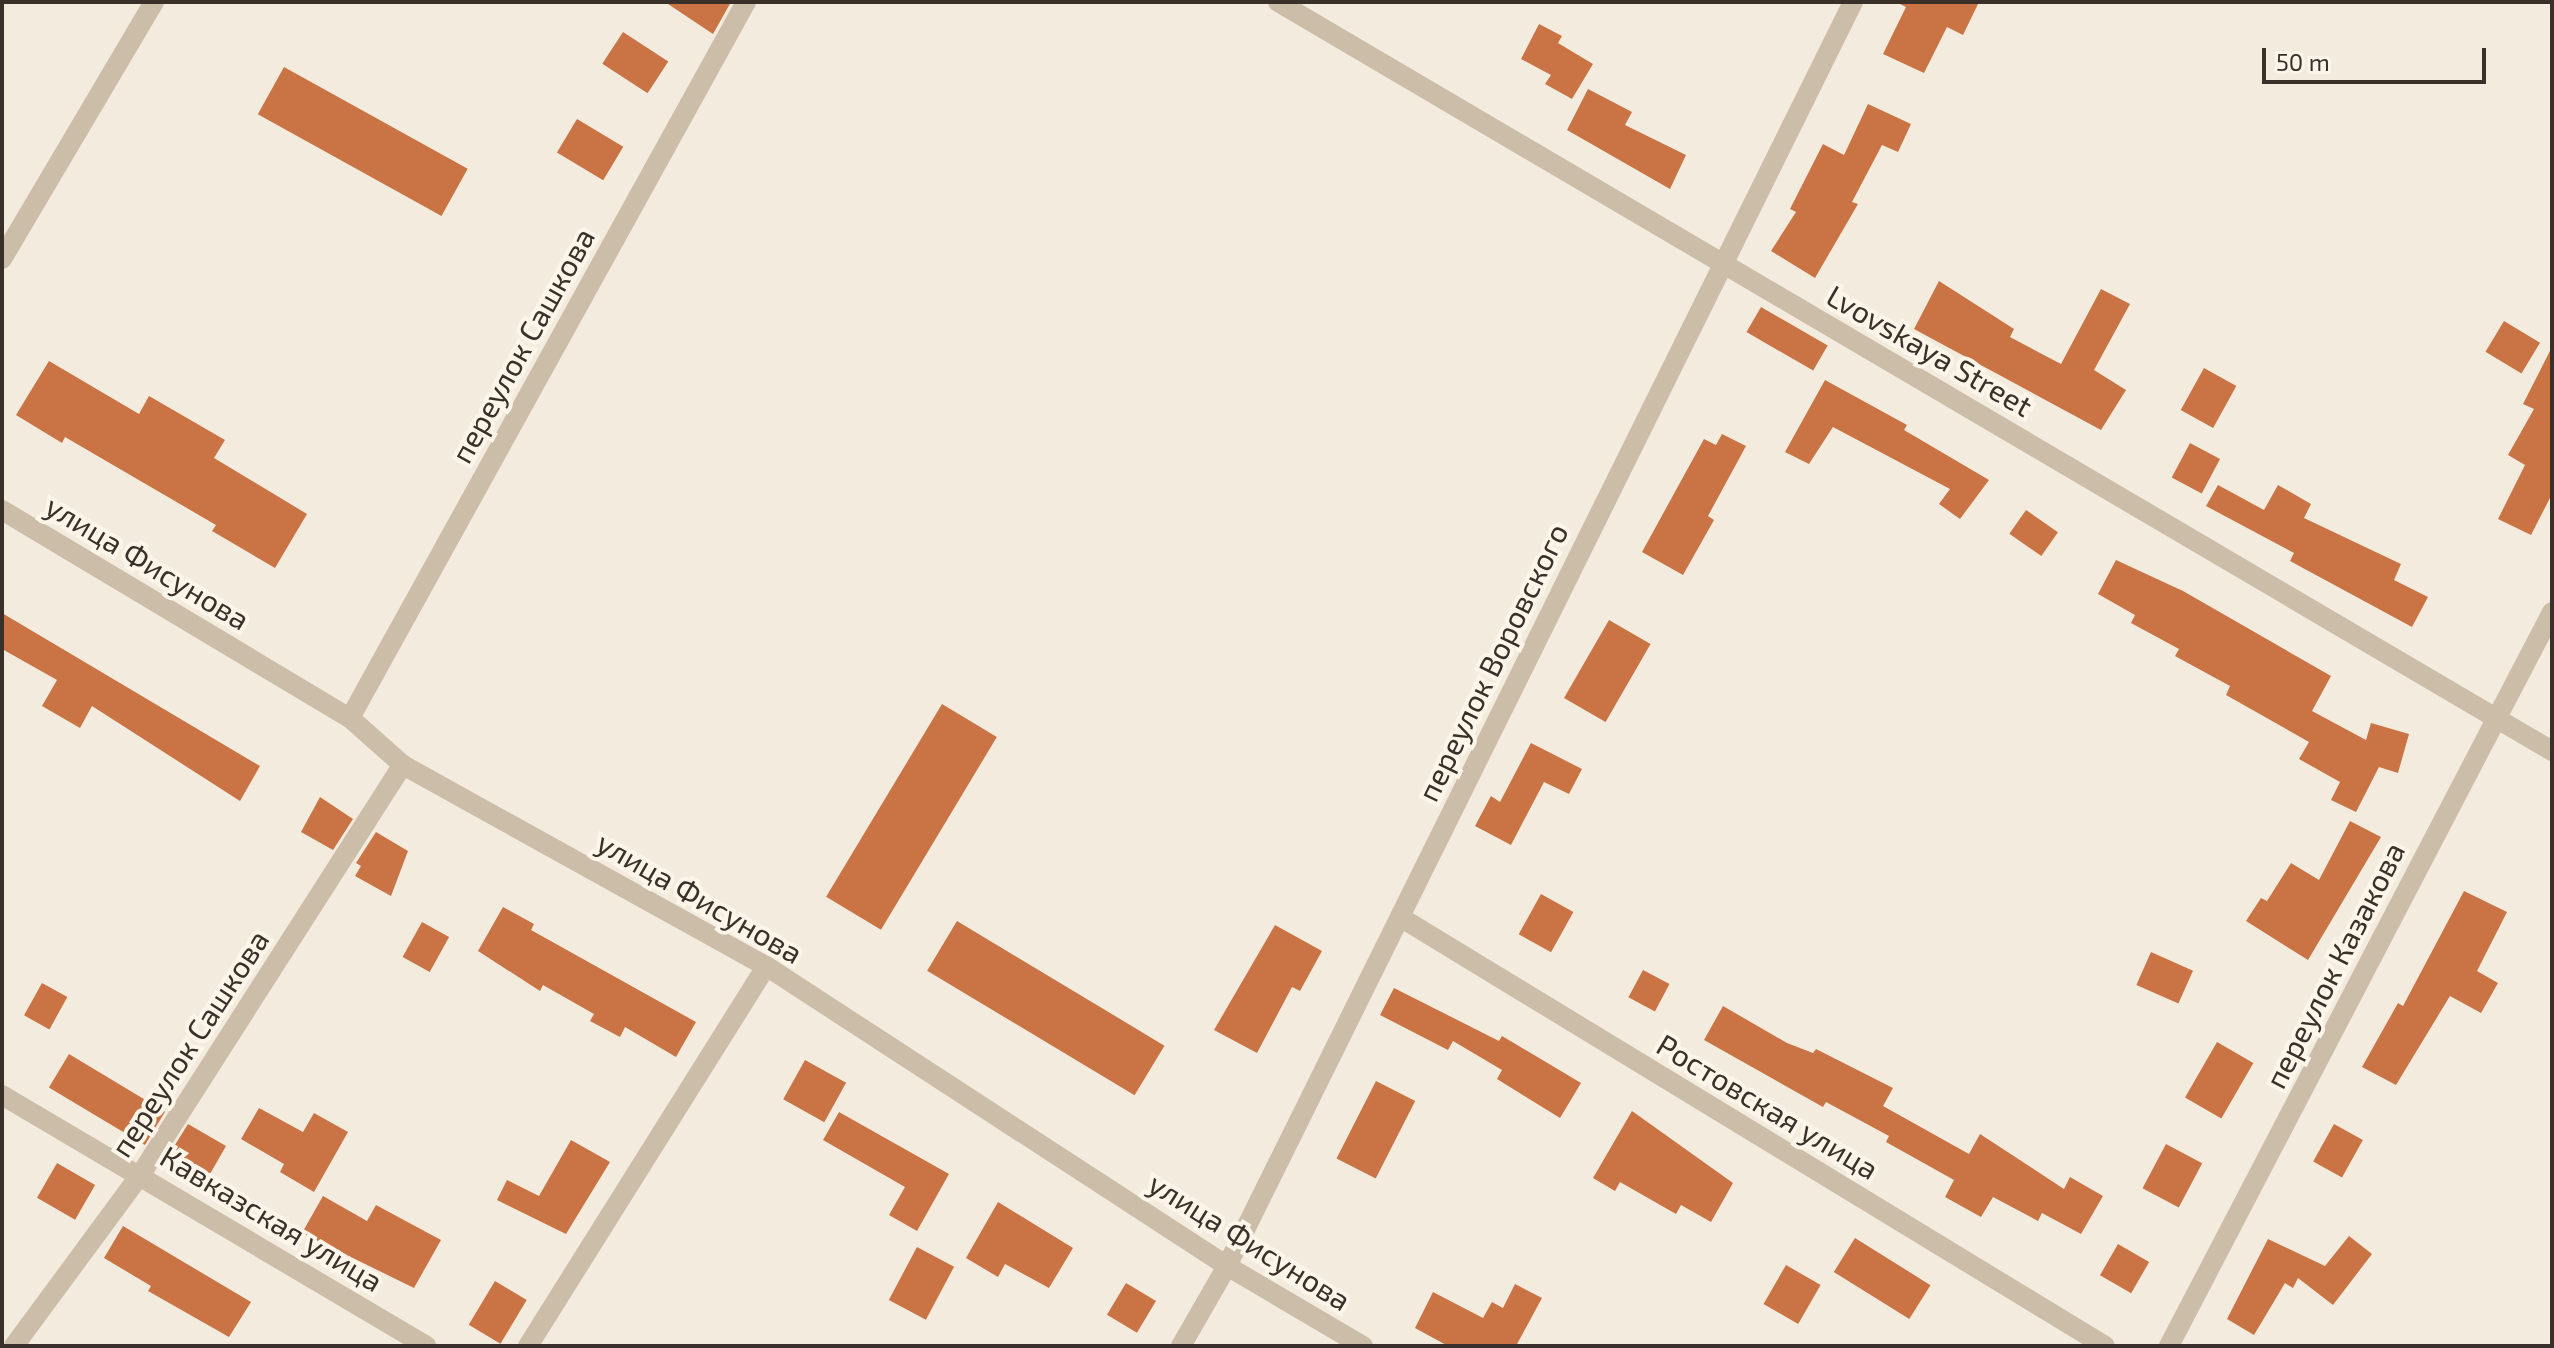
<!DOCTYPE html>
<html>
<head>
<meta charset="utf-8">
<style>
	body { margin:0 }
	#map { position:relative; width:2554px; height:1348px; overflow:hidden; background:#f3ecde; font-family:"Exo 2",sans-serif }
	div>[style] { position:absolute }
	[style*='--x'] { left:calc(var(--x)*1px); top:calc(var(--y)*1px); width:calc(var(--w)*1px); rotate:calc(var(--a)*1deg) }
	.building>* { inset:0; background:#ca7445; transform-origin:0 0 }
	.minor>* { height:20px; margin:-10px; padding:0 10px; transform-origin:10px; border-radius:10px; background:#ccbda9 }
	span { translate:-50% -50%; white-space:nowrap; text-align:center; line-height:1.15; -webkit-text-stroke:8px #fbf5ea; paint-order:stroke }
	.street-label { font-size:30px; color:#393029 }
	.frame { position:absolute; inset:0; border:4px solid #393029; pointer-events:none }
	.scale { position:absolute; left:2262px; top:48px; width:224px; height:36px; box-sizing:border-box; border:4px solid #393029; border-top:0; padding-left:10px; font-size:24px; line-height:28px; white-space:nowrap; color:#393029; -webkit-text-stroke:6px #fbf5ea; paint-order:stroke }
</style>
</head>
<body>
<div id="map">
	<div class="building">
		<i style="clip-path:polygon(665px 2px,731px 2px,713px 34px)"></i>
		<i style="clip-path:polygon(1896px 2px,1979px 2px,1963px 35px,1947px 27px,1924px 73px,1883px 54px,1906px 7px)"></i>
		<i style="clip-path:polygon(1539px 24px,1562px 36px,1558px 43px,1593px 64px,1572px 99px,1545px 84px,1551px 75px,1521px 59px)"></i>
		<i style="left:623px;top:32px;width:54px;height:38px;rotate:33deg"></i>
		<i style="left:284px;top:67px;width:210px;height:54px;rotate:29deg"></i>
		<i style="clip-path:polygon(1588px 89px,1632px 112px,1625px 125px,1686px 155px,1670px 189px,1567px 130px)"></i>
		<i style="clip-path:polygon(1868px 104px,1911px 124px,1898px 152px,1882px 145px,1852px 202px,1858px 204px,1815px 278px,1771px 251px,1796px 212px,1790px 209px,1823px 144px,1844px 155px)"></i>
		<i style="left:577px;top:119px;width:54px;height:39px;rotate:31deg"></i>
		<i style="clip-path:polygon(1939px 281px,2014px 329px,2010px 337px,2061px 364px,2101px 289px,2130px 304px,2094px 370px,2126px 390px,2101px 430px,1914px 329px)"></i>
		<i style="left:1761px;top:307px;width:77px;height:29px;rotate:30deg"></i>
		<i style="left:2504px;top:321px;width:42px;height:36px;rotate:31deg"></i>
		<i style="clip-path:polygon(2552px 347px,2552px 494px,2531px 535px,2498px 519px,2525px 465px,2508px 455px,2534px 409px,2523px 404px)"></i>
		<i style="clip-path:polygon(49px 361px,139px 414px,149px 396px,225px 440px,214px 458px,307px 514px,275px 568px,212px 531px,216px 525px,65px 437px,62px 443px,16px 415px)"></i>
		<i style="left:2204px;top:368px;width:37px;height:48px;rotate:29deg"></i>
		<i style="clip-path:polygon(1825px 380px,1907px 425px,1904px 430px,1989px 480px,1960px 519px,1939px 504px,1950px 489px,1833px 427px,1809px 464px,1785px 452px)"></i>
		<i style="clip-path:polygon(1722px 434px,1746px 446px,1708px 516px,1714px 520px,1683px 575px,1642px 552px,1704px 439px,1716px 445px)"></i>
		<i style="left:2190px;top:443px;width:34px;height:39px;rotate:28deg"></i>
		<i style="clip-path:polygon(2218px 485px,2264px 510px,2278px 485px,2311px 504px,2304px 518px,2401px 564px,2394px 580px,2428px 597px,2412px 627px,2290px 561px,2294px 553px,2206px 506px)"></i>
		<i style="left:2026px;top:510px;width:39px;height:29px;rotate:35deg"></i>
		<i style="clip-path:polygon(2116px 560px,2183px 591px,2331px 676px,2312px 711px,2366px 740px,2371px 723px,2409px 734px,2398px 773px,2379px 767px,2356px 812px,2331px 800px,2340px 782px,2299px 759px,2309px 742px,2226px 695px,2230px 686px,2175px 656px,2179px 649px,2131px 623px,2135px 615px,2098px 594px)"></i>
		<i style="clip-path:polygon(2px 613px,260px 766px,240px 801px,92px 706px,80px 728px,42px 706px,57px 680px,2px 649px)"></i>
		<i style="left:1609px;top:620px;width:48px;height:90px;rotate:30deg"></i>
		<i style="left:942px;top:704px;width:64px;height:225px;rotate:31deg"></i>
		<i style="clip-path:polygon(1531px 743px,1582px 769px,1569px 794px,1544px 782px,1511px 845px,1475px 826px,1491px 796px,1500px 802px)"></i>
		<i style="clip-path:polygon(320px 797px,353px 819px,333px 850px,301px 832px)"></i>
		<i style="clip-path:polygon(2350px 821px,2381px 837px,2308px 960px,2246px 921px,2261px 898px,2267px 901px,2291px 863px,2319px 880px)"></i>
		<i style="clip-path:polygon(376px 832px,408px 851px,391px 896px,355px 876px,361px 866px,356px 863px)"></i>
		<i style="clip-path:polygon(2464px 891px,2507px 912px,2477px 971px,2498px 983px,2481px 1013px,2450px 996px,2396px 1085px,2362px 1067px,2398px 1003px,2403px 1006px)"></i>
		<i style="left:1541px;top:894px;width:37px;height:46px;rotate:29deg"></i>
		<i style="clip-path:polygon(503px 907px,534px 924px,531px 930px,696px 1022px,676px 1057px,625px 1027px,620px 1037px,590px 1021px,594px 1014px,543px 985px,540px 991px,478px 951px)"></i>
		<i style="left:957px;top:921px;width:242px;height:58px;rotate:31deg"></i>
		<i style="left:422px;top:922px;width:31px;height:40px;rotate:29deg"></i>
		<i style="clip-path:polygon(1275px 925px,1322px 951px,1300px 991px,1292px 987px,1257px 1053px,1214px 1030px)"></i>
		<i style="left:2151px;top:952px;width:46px;height:36px;rotate:24deg"></i>
		<i style="left:1643px;top:970px;width:30px;height:31px;rotate:28deg"></i>
		<i style="left:42px;top:983px;width:29px;height:37px;rotate:29deg"></i>
		<i style="clip-path:polygon(1394px 988px,1499px 1041px,1502px 1036px,1581px 1083px,1560px 1118px,1497px 1079px,1502px 1070px,1453px 1041px,1448px 1050px,1380px 1015px)"></i>
		<i style="clip-path:polygon(1723px 1006px,1787px 1043px,1813px 1053px,1816px 1049px,1893px 1088px,1883px 1106px,1969px 1154px,1980px 1134px,2064px 1189px,2070px 1177px,2103px 1196px,2081px 1234px,2042px 1213px,2038px 1221px,1993px 1197px,1981px 1217px,1945px 1197px,1954px 1180px,1886px 1142px,1889px 1136px,1826px 1102px,1823px 1107px,1704px 1040px)"></i>
		<i style="left:2217px;top:1042px;width:42px;height:64px;rotate:30deg"></i>
		<i style="left:69px;top:1054px;width:112px;height:39px;rotate:31deg"></i>
		<i style="left:805px;top:1060px;width:47px;height:45px;rotate:29deg"></i>
		<i style="left:1376px;top:1081px;width:44px;height:87px;rotate:27deg"></i>
		<i style="clip-path:polygon(259px 1108px,303px 1132px,314px 1113px,348px 1132px,314px 1192px,280px 1172px,284px 1164px,241px 1139px)"></i>
		<i style="clip-path:polygon(1632px 1111px,1733px 1183px,1711px 1222px,1681px 1205px,1676px 1214px,1620px 1182px,1615px 1191px,1593px 1178px)"></i>
		<i style="clip-path:polygon(839px 1112px,949px 1174px,917px 1231px,889px 1215px,905px 1187px,823px 1140px)"></i>
		<i style="clip-path:polygon(188px 1124px,226px 1146px,206px 1181px,171px 1161px,170px 1153px)"></i>
		<i style="left:2334px;top:1124px;width:33px;height:43px;rotate:29deg"></i>
		<i style="clip-path:polygon(571px 1140px,610px 1162px,566px 1234px,497px 1200px,507px 1180px,539px 1196px)"></i>
		<i style="left:2166px;top:1144px;width:41px;height:50px;rotate:28deg"></i>
		<i style="left:57px;top:1163px;width:44px;height:40px;rotate:30deg"></i>
		<i style="clip-path:polygon(323px 1196px,367px 1221px,376px 1205px,441px 1240px,414px 1288px,302px 1233px)"></i>
		<i style="clip-path:polygon(998px 1202px,1073px 1248px,1049px 1288px,1005px 1264px,998px 1277px,966px 1258px)"></i>
		<i style="clip-path:polygon(123px 1226px,251px 1302px,229px 1337px,148px 1291px,151px 1286px,104px 1258px)"></i>
		<i style="clip-path:polygon(2349px 1236px,2372px 1254px,2333px 1305px,2298px 1278px,2293px 1288px,2285px 1283px,2254px 1335px,2227px 1319px,2268px 1239px,2325px 1266px)"></i>
		<i style="left:1855px;top:1238px;width:89px;height:40px;rotate:32deg"></i>
		<i style="left:2118px;top:1244px;width:36px;height:36px;rotate:30deg"></i>
		<i style="left:917px;top:1247px;width:42px;height:60px;rotate:28deg"></i>
		<i style="left:1786px;top:1265px;width:40px;height:45px;rotate:30deg"></i>
		<i style="left:495px;top:1281px;width:37px;height:51px;rotate:31deg"></i>
		<i style="left:1126px;top:1283px;width:35px;height:37px;rotate:31deg"></i>
		<i style="clip-path:polygon(1515px 1284px,1542px 1298px,1516px 1346px,1448px 1346px,1415px 1328px,1433px 1292px,1483px 1318px,1492px 1302px,1503px 1308px)"></i>
	</div>
	<div class="minor">
		<i style="--x:1278;--y:2;--w:1478;--a:30.45"></i>
		<i style="--x:2;--y:259;--w:299;--a:-59.4"></i>
		<i style="--x:2;--y:510;--w:405;--a:30.9"></i>
		<i style="--x:350;--y:718;--w:71;--a:41.6"></i>
		<i style="--x:403;--y:765;--w:415;--a:29"></i>
		<i style="--x:766;--y:966;--w:550;--a:33.05"></i>
		<i style="--x:1227;--y:1266;--w:158;--a:30.5"></i>
		<i style="--x:350;--y:718;--w:818;--a:-61.05"></i>
		<i style="--x:1400;--y:917;--w:825;--a:31.32"></i>
		<i style="--x:2;--y:1095;--w:493;--a:30.6"></i>
		<i style="--x:14;--y:1346;--w:214;--a:-53.6"></i>
		<i style="--x:141;--y:1174;--w:486;--a:-57.4"></i>
		<i style="--x:528;--y:1346;--w:448;--a:-57.9"></i>
		<i style="--x:1181;--y:1346;--w:92;--a:-60.1"></i>
		<i style="--x:1227;--y:1266;--w:1411;--a:-63.65"></i>
		<i style="--x:2169;--y:1346;--w:828;--a:-62.44"></i>
	</div>
	<div class="street-label">
		<span style="left:522px;top:345px;rotate:-61deg">переулок Сашкова</span>
		<span style="left:1930px;top:350px;rotate:30deg">Lvovskaya Street</span>
		<span style="left:148px;top:562px;rotate:31deg">улица Фисунова</span>
		<span style="left:1492px;top:662px;rotate:-64deg">переулок Воровского</span>
		<span style="left:700px;top:897px;rotate:30deg">улица Фисунова</span>
		<span style="left:2334px;top:965px;rotate:-63deg">переулок Казакова</span>
		<span style="left:189px;top:1043px;rotate:-57deg">переулок Сашкова</span>
		<span style="left:1768px;top:1106px;rotate:31deg">Ростовская улица</span>
		<span style="left:272px;top:1218px;rotate:31deg">Кавказская улица</span>
		<span style="left:1250px;top:1241px;rotate:32deg">улица Фисунова</span>
	</div>
	<div class="frame"></div>
	<div class="scale">50 m</div>
</div>
</body>
</html>
